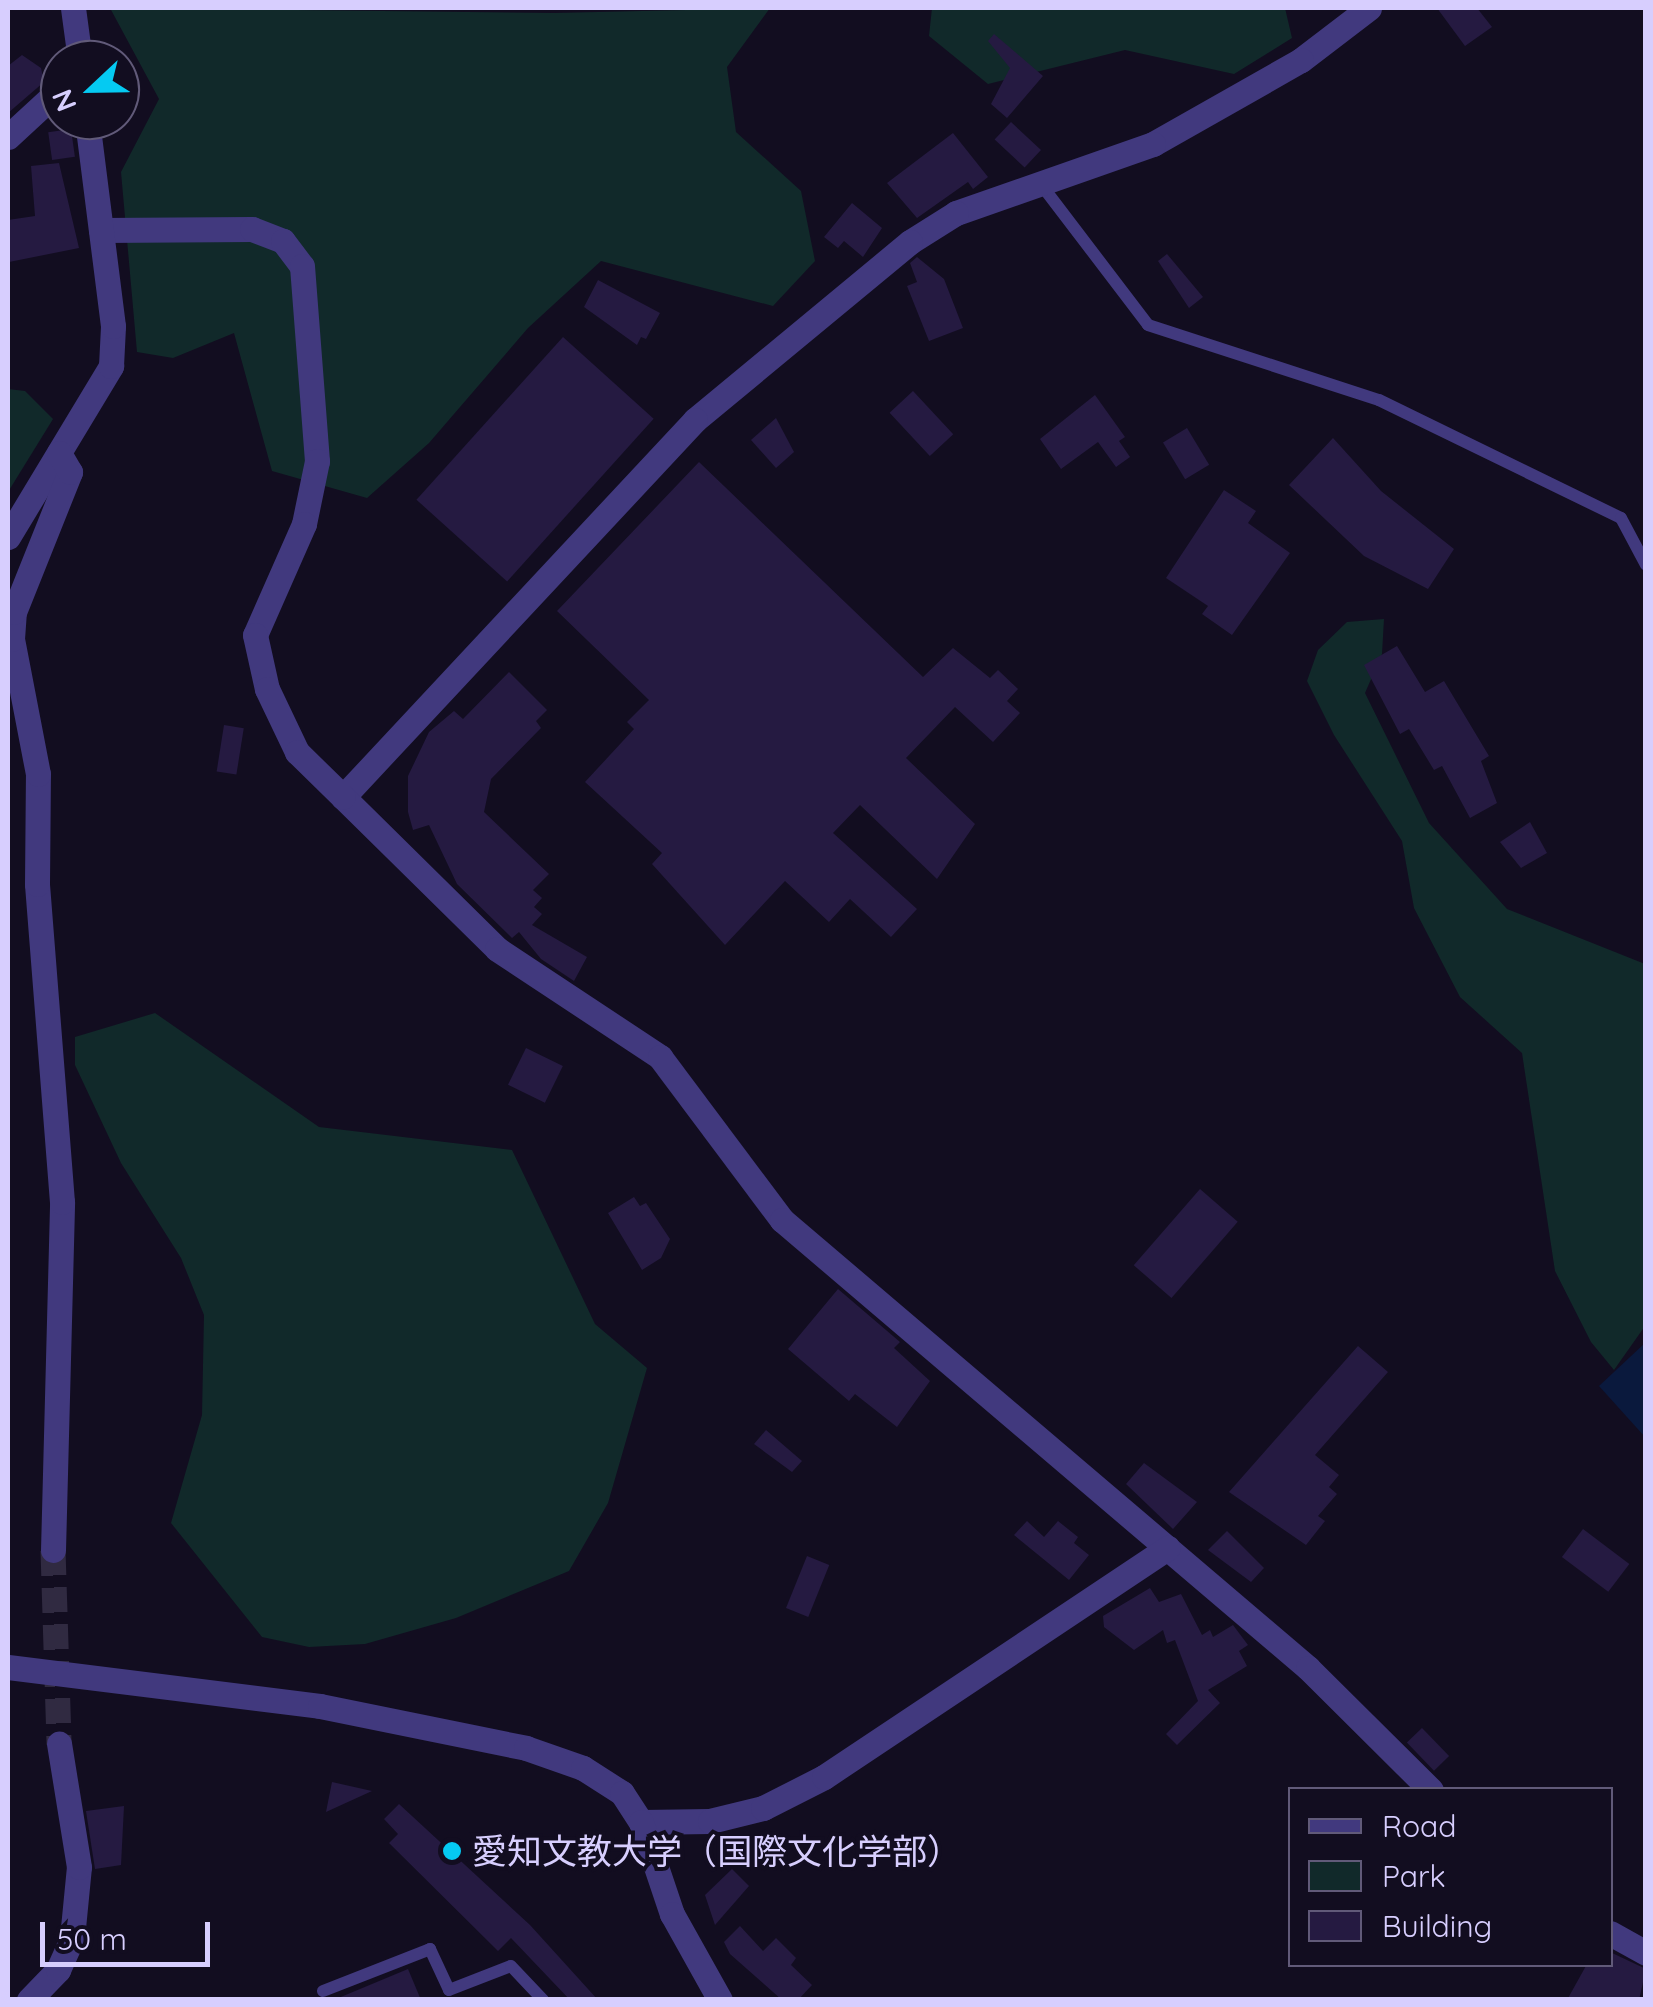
<!DOCTYPE html>
<html>
<head>
<meta charset="utf-8">
<style>
	body { margin:0 }
	#map { position:relative; width:1653px; height:2007px; overflow:hidden; background:#120d20; font-family:Quicksand,"Noto Sans JP",sans-serif }
	div>[style] { position:absolute }
	[style*='--x'] { left:calc(var(--x)*1px); top:calc(var(--y)*1px); width:calc(var(--w)*1px); rotate:calc(var(--a)*1deg) }
	.green>* { inset:0; background:#11292a }
	.water>* { inset:0; background:#0a193d }
	.building>* { inset:0; background:#251a41; transform-origin:0 0 }
	.minor-tunnel>* { height:25px; margin-top:-12.5px; transform-origin:0; background:repeating-linear-gradient(90deg,#302a41 0 25px,transparent 0 37px) }
	.service>* { height:12px; margin:-6px; padding:0 6px; transform-origin:6px; border-radius:6px; background:#41397e }
	.minor>* { height:25px; margin:-12.5px; padding:0 12.5px; transform-origin:12.5px; border-radius:12.5px; background:#41397e }
	.tertiary>* { height:25px; margin:-12.5px; padding:0 12.5px; transform-origin:12.5px; border-radius:12.5px; background:#41397e }
	.dots>* { width:28px; height:28px; translate:-50% -50%; box-sizing:border-box; border:5px solid #120d20; border-radius:50% }
	span { translate:-50% -50%; white-space:nowrap; text-align:center; line-height:1.15; -webkit-text-stroke:8px #120d20; paint-order:stroke }
	.poi-label { font-size:35px; color:#d7cefe }
	.left { translate:0 -50%; text-align:left }
	.frame { position:absolute; inset:0; border:10px solid #d7cefe; pointer-events:none }
	.legend { position:absolute; left:1288px; top:1787px; width:325px; height:180px; box-sizing:border-box; background:#120d20; border:2px solid #615a79; margin:0; padding:12px 18px; list-style:none; font-size:30px; color:#d7cefe }
	.legend li { display:flex; align-items:center; gap:20px; height:50px }
	.legend b { width:50px; border:2px solid #615a79 }
	.north { position:absolute; left:40px; top:40px; width:100px; height:100px; box-sizing:border-box; background:#120d20; border:2px solid #615a79; border-radius:50%; rotate:248deg; font-size:28px; font-weight:700; line-height:40px; text-align:center; color:#d7cefe }
	.north::after { content:''; display:block; margin:auto; width:35px; height:45px; background:#05caf2; clip-path:polygon(50% 0,100% 100%,50% 72%,0 100%) }
	.scale { position:absolute; left:40px; top:1922px; width:170px; height:45px; box-sizing:border-box; border:5px solid #d7cefe; border-top:0; padding-left:12px; font-size:30px; line-height:35px; white-space:nowrap; color:#d7cefe; -webkit-text-stroke:8px #120d20; paint-order:stroke }
</style>
</head>
<body>
<div id="map">
	<div class="green">
		<i style="clip-path:polygon(110px 8px,554px 13px,770px 8px,727px 67px,736px 132px,801px 191px,815px 261px,773px 306px,601px 261px,528px 328px,429px 443px,367px 498px,272px 471px,234px 333px,173px 358px,137px 352px,121px 172px,159px 99px)"></i>
		<i style="clip-path:polygon(932px 8px,1285px 8px,1292px 38px,1234px 74px,1125px 50px,988px 84px,929px 36px)"></i>
		<i style="clip-path:polygon(8px 389px,25px 391px,53px 419px,8px 492px)"></i>
		<i style="clip-path:polygon(1384px 619px,1382px 654px,1365px 693px,1429px 823px,1507px 909px,1645px 964px,1645px 1326px,1614px 1370px,1591px 1342px,1555px 1271px,1522px 1053px,1460px 997px,1414px 908px,1402px 841px,1334px 735px,1307px 681px,1318px 650px,1347px 622px)"></i>
		<i style="clip-path:polygon(155px 1013px,319px 1127px,512px 1150px,595px 1324px,647px 1368px,608px 1503px,569px 1571px,456px 1618px,365px 1644px,309px 1647px,262px 1637px,171px 1523px,202px 1415px,204px 1315px,181px 1258px,121px 1163px,75px 1065px,75px 1037px)"></i>
	</div>
	<div class="water">
		<i style="clip-path:polygon(1645px 1343px,1645px 1437px,1599px 1386px)"></i>
	</div>
	<div class="building">
		<i style="clip-path:polygon(1437px 8px,1477px 8px,1492px 27px,1465px 46px)"></i>
		<i style="clip-path:polygon(994px 34px,1043px 76px,1007px 118px,991px 104px,1010px 68px,988px 41px)"></i>
		<i style="clip-path:polygon(22px 55px,41px 68px,44px 82px,8px 113px,8px 66px)"></i>
		<i style="left:1011px;top:122px;width:41px;height:24px;rotate:43deg"></i>
		<i style="left:71px;top:129px;width:28px;height:23px;rotate:82deg"></i>
		<i style="clip-path:polygon(953px 133px,988px 177px,973px 189px,968px 182px,917px 218px,887px 183px)"></i>
		<i style="clip-path:polygon(59px 163px,79px 248px,9px 262px,8px 220px,35px 216px,31px 166px)"></i>
		<i style="clip-path:polygon(852px 203px,882px 228px,863px 257px,844px 241px,838px 248px,824px 237px)"></i>
		<i style="clip-path:polygon(1167px 254px,1203px 297px,1189px 308px,1158px 261px)"></i>
		<i style="clip-path:polygon(917px 257px,944px 279px,963px 328px,929px 341px,907px 286px,917px 282px,910px 263px)"></i>
		<i style="clip-path:polygon(598px 280px,660px 313px,646px 339px,641px 337px,637px 345px,584px 307px)"></i>
		<i style="left:563px;top:337px;width:122px;height:219px;rotate:42deg"></i>
		<i style="left:913px;top:391px;width:59px;height:32px;rotate:47deg"></i>
		<i style="clip-path:polygon(1095px 395px,1125px 437px,1119px 441px,1130px 457px,1116px 467px,1098px 442px,1061px 469px,1040px 439px)"></i>
		<i style="clip-path:polygon(776px 418px,794px 452px,776px 468px,751px 440px)"></i>
		<i style="left:1187px;top:428px;width:43px;height:28px;rotate:59deg"></i>
		<i style="clip-path:polygon(1333px 438px,1381px 491px,1454px 549px,1428px 589px,1364px 556px,1289px 485px)"></i>
		<i style="clip-path:polygon(699px 462px,923px 677px,953px 648px,990px 678px,998px 670px,1018px 689px,1007px 701px,1020px 713px,993px 742px,955px 707px,906px 758px,975px 824px,937px 879px,860px 805px,833px 833px,917px 909px,891px 937px,850px 899px,829px 922px,785px 881px,725px 945px,652px 864px,662px 853px,585px 782px,634px 729px,627px 722px,649px 700px,557px 611px)"></i>
		<i style="clip-path:polygon(1224px 490px,1256px 511px,1248px 523px,1290px 553px,1232px 635px,1202px 614px,1208px 606px,1166px 578px)"></i>
		<i style="clip-path:polygon(1397px 646px,1425px 692px,1444px 681px,1489px 756px,1481px 761px,1497px 803px,1470px 818px,1442px 766px,1434px 770px,1409px 729px,1400px 734px,1364px 665px)"></i>
		<i style="clip-path:polygon(509px 672px,547px 710px,536px 721px,541px 728px,491px 779px,484px 812px,549px 874px,533px 890px,542px 898px,534px 907px,542px 914px,532px 925px,587px 957px,574px 981px,541px 959px,519px 932px,512px 938px,457px 884px,429px 825px,413px 830px,408px 812px,408px 776px,429px 732px,454px 711px,463px 719px)"></i>
		<i style="left:224px;top:725px;width:20px;height:47px;rotate:9deg"></i>
		<i style="clip-path:polygon(1530px 822px,1547px 853px,1521px 868px,1500px 842px)"></i>
		<i style="left:526px;top:1048px;width:41px;height:41px;rotate:26deg"></i>
		<i style="left:1200px;top:1189px;width:50px;height:101px;rotate:41deg"></i>
		<i style="clip-path:polygon(634px 1197px,640px 1206px,646px 1203px,670px 1239px,661px 1258px,642px 1270px,608px 1213px)"></i>
		<i style="clip-path:polygon(838px 1289px,900px 1342px,894px 1348px,930px 1381px,897px 1427px,855px 1394px,849px 1401px,788px 1349px)"></i>
		<i style="clip-path:polygon(1358px 1346px,1388px 1372px,1315px 1455px,1339px 1475px,1329px 1487px,1337px 1494px,1318px 1516px,1325px 1521px,1306px 1545px,1229px 1492px)"></i>
		<i style="clip-path:polygon(766px 1430px,802px 1461px,792px 1472px,754px 1444px)"></i>
		<i style="clip-path:polygon(1144px 1463px,1197px 1502px,1173px 1529px,1126px 1484px)"></i>
		<i style="clip-path:polygon(1027px 1521px,1044px 1537px,1058px 1521px,1078px 1537px,1074px 1543px,1089px 1555px,1069px 1580px,1014px 1535px)"></i>
		<i style="left:1583px;top:1529px;width:58px;height:35px;rotate:37deg"></i>
		<i style="clip-path:polygon(1227px 1531px,1264px 1568px,1251px 1582px,1208px 1550px)"></i>
		<i style="left:807px;top:1556px;width:24px;height:56px;rotate:22deg"></i>
		<i style="clip-path:polygon(1150px 1588px,1159px 1602px,1181px 1594px,1202px 1635px,1210px 1630px,1213px 1637px,1233px 1625px,1248px 1645px,1239px 1651px,1247px 1666px,1208px 1690px,1220px 1703px,1177px 1745px,1166px 1734px,1198px 1701px,1175px 1640px,1167px 1643px,1163px 1630px,1134px 1650px,1104px 1627px,1103px 1616px)"></i>
		<i style="left:1422px;top:1728px;width:39px;height:21px;rotate:46deg"></i>
		<i style="clip-path:polygon(332px 1782px,372px 1791px,326px 1812px)"></i>
		<i style="clip-path:polygon(399px 1804px,530px 1925px,598px 2000px,570px 2000px,511px 1938px,498px 1951px,389px 1843px,398px 1834px,384px 1819px)"></i>
		<i style="clip-path:polygon(124px 1806px,121px 1865px,95px 1869px,86px 1811px)"></i>
		<i style="clip-path:polygon(732px 1869px,749px 1886px,715px 1925px,705px 1895px)"></i>
		<i style="clip-path:polygon(740px 1926px,763px 1951px,776px 1938px,796px 1958px,791px 1965px,812px 1985px,798px 2000px,782px 2000px,730px 1954px,724px 1942px)"></i>
		<i style="clip-path:polygon(1610px 1952px,1646px 1969px,1639px 2000px,1567px 2000px,1587px 1964px,1610px 1964px)"></i>
		<i style="clip-path:polygon(408px 1969px,421px 2000px,336px 2000px,336px 1999px)"></i>
	</div>
	<div class="minor-tunnel">
		<i style="--x:53;--y:1550;--w:194;--a:88.2"></i>
	</div>
	<div class="service">
		<i style="--x:1043;--y:187;--w:173;--a:52.7"></i>
		<i style="--x:1148;--y:325;--w:243;--a:18"></i>
		<i style="--x:1379;--y:400;--w:269;--a:26"></i>
		<i style="--x:1621;--y:518;--w:53;--a:62"></i>
		<i style="--x:323;--y:1991;--w:115;--a:-21.4"></i>
		<i style="--x:430;--y:1949;--w:45;--a:65.1"></i>
		<i style="--x:449;--y:1990;--w:66;--a:-21.2"></i>
		<i style="--x:511;--y:1966;--w:47;--a:46.7"></i>
	</div>
	<div class="minor">
		<i style="--x:73;--y:8;--w:52;--a:82.3"></i>
		<i style="--x:1369;--y:8;--w:86;--a:142.6"></i>
		<i style="--x:1301;--y:60;--w:170;--a:150.4"></i>
		<i style="--x:1153;--y:144;--w:209;--a:160.7"></i>
		<i style="--x:956;--y:213;--w:54;--a:147.8"></i>
		<i style="--x:910;--y:242;--w:279;--a:140.4"></i>
		<i style="--x:695;--y:420;--w:516;--a:133.04"></i>
		<i style="--x:343;--y:797;--w:216;--a:44.6"></i>
		<i style="--x:497;--y:949;--w:196;--a:33.5"></i>
		<i style="--x:660;--y:1057;--w:204;--a:53.2"></i>
		<i style="--x:782;--y:1220;--w:691;--a:40.42"></i>
		<i style="--x:1308;--y:1668;--w:173;--a:44.8"></i>
		<i style="--x:8;--y:137;--w:71;--a:-42.7"></i>
		<i style="--x:101;--y:230;--w:151;--a:-0.4"></i>
		<i style="--x:252;--y:229;--w:33;--a:21"></i>
		<i style="--x:283;--y:241;--w:31;--a:53"></i>
		<i style="--x:302;--y:266;--w:196;--a:85.6"></i>
		<i style="--x:317;--y:461;--w:64;--a:101.7"></i>
		<i style="--x:304;--y:524;--w:121;--a:113.8"></i>
		<i style="--x:255;--y:635;--w:55;--a:77.5"></i>
		<i style="--x:267;--y:689;--w:70;--a:64.5"></i>
		<i style="--x:297;--y:752;--w:64;--a:44.4"></i>
		<i style="--x:8;--y:537;--w:200;--a:-58.9"></i>
		<i style="--x:111;--y:366;--w:40;--a:-87.1"></i>
		<i style="--x:113;--y:326;--w:208;--a:-97.2"></i>
		<i style="--x:53;--y:1550;--w:348;--a:-88.5"></i>
		<i style="--x:62;--y:1202;--w:319;--a:-94.5"></i>
		<i style="--x:37;--y:884;--w:110;--a:-89.5"></i>
		<i style="--x:38;--y:774;--w:137;--a:-100.9"></i>
		<i style="--x:12;--y:639;--w:27;--a:-86"></i>
		<i style="--x:14;--y:612;--w:151;--a:-68.2"></i>
		<i style="--x:70;--y:472;--w:22;--a:-120"></i>
		<i style="--x:641;--y:1822;--w:69;--a:-0.8"></i>
		<i style="--x:710;--y:1821;--w:55;--a:-13.8"></i>
		<i style="--x:763;--y:1808;--w:68;--a:-26.9"></i>
		<i style="--x:824;--y:1777;--w:413;--a:-33.7"></i>
		<i style="--x:1610;--y:1933;--w:41;--a:29.1"></i>
		<i style="--x:29;--y:2000;--w:42;--a:-46"></i>
		<i style="--x:58;--y:1970;--w:35;--a:-66"></i>
		<i style="--x:72;--y:1938;--w:71;--a:-84.4"></i>
		<i style="--x:79;--y:1867;--w:125;--a:-99.2"></i>
	</div>
	<div class="tertiary">
		<i style="--x:8;--y:1667;--w:314;--a:7.1"></i>
		<i style="--x:320;--y:1706;--w:210;--a:11.5"></i>
		<i style="--x:526;--y:1748;--w:60;--a:19.3"></i>
		<i style="--x:583;--y:1768;--w:46;--a:32.7"></i>
		<i style="--x:622;--y:1793;--w:35;--a:57"></i>
		<i style="--x:641;--y:1822;--w:97;--a:71.4"></i>
		<i style="--x:672;--y:1914;--w:98;--a:60.8"></i>
	</div>
	<div class="dots">
		<i style="left:452px;top:1851px;background:#05caf2"></i>
	</div>
	<div class="poi-label">
		<span class="left" style="left:472px;top:1851px">愛知文教大学（国際文化学部）</span>
	</div>
	<div class="frame"></div>
	<ul class="legend">
	<li><b style="height:12px;background:#41397e"></b>Road</li>
	<li><b style="height:28px;background:#11292a"></b>Park</li>
	<li><b style="height:28px;background:#251a41"></b>Building</li>
	</ul>
	<div class="north">N</div>
	<div class="scale">50 m</div>
</div>
</body>
</html>
